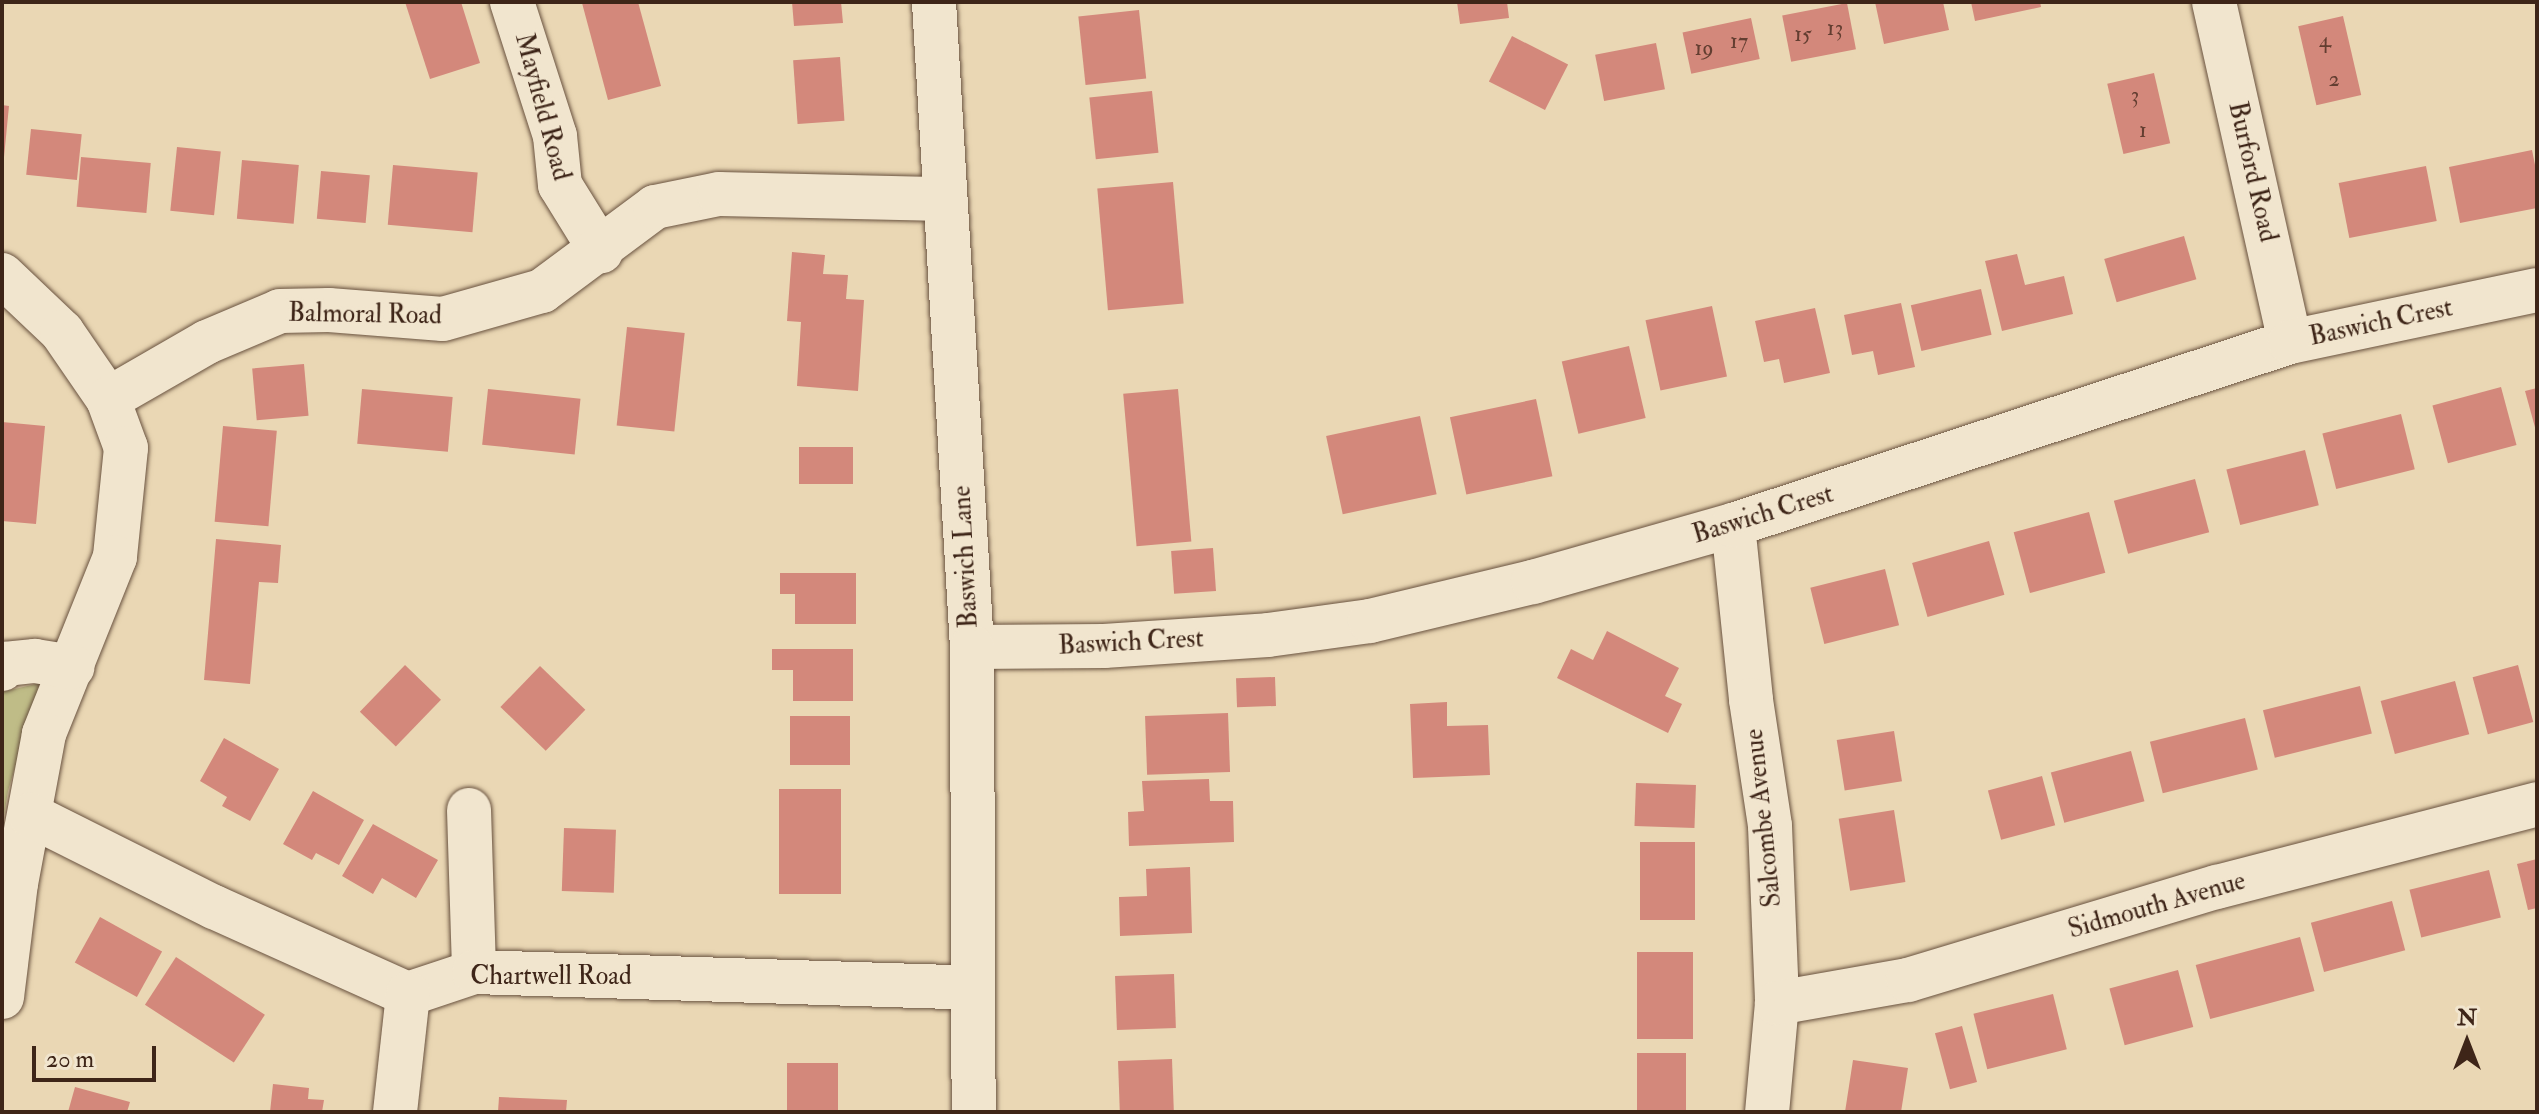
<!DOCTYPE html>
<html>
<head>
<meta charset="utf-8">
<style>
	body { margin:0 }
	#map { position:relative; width:2539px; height:1114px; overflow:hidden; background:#ead7b4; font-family:"IM FELL Double Pica",serif }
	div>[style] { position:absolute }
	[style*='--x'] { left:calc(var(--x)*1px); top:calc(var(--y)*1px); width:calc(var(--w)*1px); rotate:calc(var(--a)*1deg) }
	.green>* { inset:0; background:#bfbc87 }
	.building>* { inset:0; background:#d3887b; transform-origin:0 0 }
	.roads { filter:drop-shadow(0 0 2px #69523f) drop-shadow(0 0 2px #69523f) }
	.street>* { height:44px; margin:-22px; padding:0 22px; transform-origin:22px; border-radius:22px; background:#f1e5ce }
	.secondary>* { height:44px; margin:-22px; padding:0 22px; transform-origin:22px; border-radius:22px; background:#f1e5ce }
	span { translate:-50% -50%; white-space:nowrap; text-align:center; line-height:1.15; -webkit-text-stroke:6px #f1e5ce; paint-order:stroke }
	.number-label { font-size:22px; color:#633e31 }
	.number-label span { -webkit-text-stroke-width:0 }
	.street-label { font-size:26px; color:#3e2518 }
	.frame { position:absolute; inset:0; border:4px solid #3e2518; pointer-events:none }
	.north { position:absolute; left:2427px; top:1002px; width:80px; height:80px; -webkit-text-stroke:6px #f1e5ce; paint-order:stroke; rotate:0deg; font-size:22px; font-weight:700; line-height:32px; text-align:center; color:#3e2518 }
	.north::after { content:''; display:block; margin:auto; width:28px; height:36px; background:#3e2518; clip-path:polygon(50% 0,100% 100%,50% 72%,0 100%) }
	.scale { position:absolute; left:32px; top:1046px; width:124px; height:36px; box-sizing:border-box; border:4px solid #3e2518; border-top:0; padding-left:10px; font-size:24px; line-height:28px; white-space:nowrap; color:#3e2518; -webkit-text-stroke:6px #f1e5ce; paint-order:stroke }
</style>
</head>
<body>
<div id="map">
	<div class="green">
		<i style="clip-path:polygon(40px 683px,8px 791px,2px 828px,2px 692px)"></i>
	</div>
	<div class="building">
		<i style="clip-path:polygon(405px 2px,461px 2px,480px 63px,430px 79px)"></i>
		<i style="clip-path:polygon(638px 2px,661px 86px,608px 100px,582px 3px)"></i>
		<i style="clip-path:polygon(792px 2px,841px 2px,843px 23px,794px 26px)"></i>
		<i style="clip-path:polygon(1457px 2px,1507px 2px,1509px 18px,1460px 24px)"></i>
		<i style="clip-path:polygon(1875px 2px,1943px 2px,1949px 30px,1884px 44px)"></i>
		<i style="clip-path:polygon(1971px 2px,2040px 2px,2041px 7px,1975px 21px)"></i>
		<i style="left:1847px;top:3px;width:47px;height:66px;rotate:79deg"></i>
		<i style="left:1139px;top:10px;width:69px;height:61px;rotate:84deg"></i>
		<i style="left:2343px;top:16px;width:81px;height:46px;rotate:77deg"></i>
		<i style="left:1751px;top:18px;width:42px;height:70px;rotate:78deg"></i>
		<i style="left:1512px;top:36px;width:63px;height:51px;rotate:27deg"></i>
		<i style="left:1656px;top:43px;width:47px;height:62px;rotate:79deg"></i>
		<i style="left:840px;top:57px;width:64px;height:47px;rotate:86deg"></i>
		<i style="left:2154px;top:73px;width:72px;height:48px;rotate:77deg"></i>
		<i style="left:1152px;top:91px;width:62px;height:63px;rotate:84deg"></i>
		<i style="clip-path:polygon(2px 105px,9px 106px,4px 157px,2px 156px)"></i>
		<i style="left:31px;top:129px;width:51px;height:46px;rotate:6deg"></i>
		<i style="left:177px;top:147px;width:44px;height:64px;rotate:6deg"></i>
		<i style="clip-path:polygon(2532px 150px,2537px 175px,2537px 208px,2460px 223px,2449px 167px)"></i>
		<i style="left:81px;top:157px;width:70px;height:50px;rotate:5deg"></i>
		<i style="left:242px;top:160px;width:57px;height:59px;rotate:5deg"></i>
		<i style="left:393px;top:165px;width:85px;height:60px;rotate:5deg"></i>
		<i style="left:2426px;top:166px;width:56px;height:89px;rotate:79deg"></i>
		<i style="left:321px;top:171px;width:49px;height:48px;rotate:5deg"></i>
		<i style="left:1173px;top:182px;width:122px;height:76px;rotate:85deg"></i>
		<i style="left:2184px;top:236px;width:45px;height:83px;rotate:74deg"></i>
		<i style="clip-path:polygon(792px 252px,825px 255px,823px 274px,848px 275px,846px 299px,864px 300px,858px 391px,797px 386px,801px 322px,787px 321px)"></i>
		<i style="clip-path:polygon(2017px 254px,2025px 285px,2064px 276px,2073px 314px,2002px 331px,1985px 261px)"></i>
		<i style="left:1981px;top:289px;width:47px;height:72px;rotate:77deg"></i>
		<i style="clip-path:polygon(1901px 303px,1915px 367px,1878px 375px,1873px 351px,1852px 355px,1844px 315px)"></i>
		<i style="left:1712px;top:306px;width:72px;height:68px;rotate:78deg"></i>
		<i style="clip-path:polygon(1815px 308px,1830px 373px,1784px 383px,1779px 359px,1764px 362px,1755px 321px)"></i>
		<i style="left:627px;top:327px;width:58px;height:99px;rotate:6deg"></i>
		<i style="left:1629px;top:346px;width:74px;height:69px;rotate:77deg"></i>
		<i style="left:304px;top:364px;width:52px;height:52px;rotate:85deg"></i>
		<i style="left:2501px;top:387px;width:60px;height:71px;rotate:75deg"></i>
		<i style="clip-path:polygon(2537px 388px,2537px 431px,2536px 431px,2525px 391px)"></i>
		<i style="left:362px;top:389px;width:91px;height:55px;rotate:5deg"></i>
		<i style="left:488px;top:389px;width:93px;height:56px;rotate:6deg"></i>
		<i style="left:1178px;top:389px;width:153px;height:55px;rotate:85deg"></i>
		<i style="left:1536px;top:399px;width:79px;height:88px;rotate:78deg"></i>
		<i style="left:2401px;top:414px;width:57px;height:81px;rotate:76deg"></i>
		<i style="left:1420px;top:416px;width:80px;height:96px;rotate:78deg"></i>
		<i style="clip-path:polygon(2px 422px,45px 426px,36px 524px,2px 521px)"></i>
		<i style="left:223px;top:426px;width:54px;height:96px;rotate:5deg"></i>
		<i style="left:799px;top:447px;width:54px;height:37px"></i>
		<i style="left:2305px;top:450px;width:57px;height:81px;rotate:76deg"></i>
		<i style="left:2195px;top:479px;width:55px;height:84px;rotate:75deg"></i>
		<i style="left:2089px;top:512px;width:63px;height:78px;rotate:75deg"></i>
		<i style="clip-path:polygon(216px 539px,281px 545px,278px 583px,259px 582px,250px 684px,204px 680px)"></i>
		<i style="left:1989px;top:541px;width:56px;height:80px;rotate:74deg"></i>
		<i style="left:1213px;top:548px;width:43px;height:42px;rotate:86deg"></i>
		<i style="left:1885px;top:569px;width:58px;height:77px;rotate:76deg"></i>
		<i style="clip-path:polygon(780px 573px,856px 573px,856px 624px,795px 624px,795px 594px,780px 594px)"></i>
		<i style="clip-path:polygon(1607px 631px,1679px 668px,1665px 696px,1682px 704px,1668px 733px,1557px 678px,1571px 649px,1593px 660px)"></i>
		<i style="clip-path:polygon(772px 649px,853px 649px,853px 701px,793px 701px,793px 670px,772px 670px)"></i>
		<i style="left:405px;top:665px;width:50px;height:65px;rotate:44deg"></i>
		<i style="left:2518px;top:665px;width:59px;height:47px;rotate:75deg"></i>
		<i style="left:540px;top:666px;width:63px;height:57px;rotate:44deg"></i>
		<i style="left:1275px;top:677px;width:29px;height:39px;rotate:88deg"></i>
		<i style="left:2455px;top:681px;width:55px;height:77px;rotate:75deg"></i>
		<i style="left:2360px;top:686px;width:49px;height:100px;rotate:76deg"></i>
		<i style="clip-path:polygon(1447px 702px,1447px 726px,1488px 725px,1490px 775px,1413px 778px,1410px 704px)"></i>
		<i style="left:1228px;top:713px;width:59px;height:83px;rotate:88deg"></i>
		<i style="left:790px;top:716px;width:60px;height:49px"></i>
		<i style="left:2245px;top:718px;width:53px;height:98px;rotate:76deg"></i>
		<i style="left:1894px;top:731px;width:51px;height:58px;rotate:81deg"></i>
		<i style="clip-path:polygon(224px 738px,279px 769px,250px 821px,222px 806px,227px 797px,200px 781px)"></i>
		<i style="left:2131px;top:751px;width:52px;height:83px;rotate:75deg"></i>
		<i style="left:2042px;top:776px;width:51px;height:56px;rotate:75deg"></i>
		<i style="clip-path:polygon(1209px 779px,1210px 801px,1233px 801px,1234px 842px,1129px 846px,1128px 812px,1144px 811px,1142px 781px)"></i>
		<i style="left:1636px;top:783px;width:60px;height:43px;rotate:2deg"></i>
		<i style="left:779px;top:789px;width:62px;height:105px"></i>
		<i style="clip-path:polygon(313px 791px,364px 820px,339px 865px,316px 853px,312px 860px,283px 844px)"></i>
		<i style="left:1894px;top:810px;width:73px;height:56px;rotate:81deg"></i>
		<i style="clip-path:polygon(373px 824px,438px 860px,416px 898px,382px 878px,373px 894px,342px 876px)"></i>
		<i style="left:564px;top:828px;width:52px;height:63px;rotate:2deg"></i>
		<i style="left:1640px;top:842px;width:55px;height:78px"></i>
		<i style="clip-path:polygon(2537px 859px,2537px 908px,2528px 910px,2517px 864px)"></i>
		<i style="clip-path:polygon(1190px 867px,1192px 933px,1120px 936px,1119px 897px,1147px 896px,1146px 869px)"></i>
		<i style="left:2489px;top:870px;width:49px;height:82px;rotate:76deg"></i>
		<i style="left:2392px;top:901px;width:51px;height:84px;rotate:75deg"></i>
		<i style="left:100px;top:917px;width:71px;height:52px;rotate:29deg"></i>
		<i style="left:2300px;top:937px;width:56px;height:108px;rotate:75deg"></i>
		<i style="left:1637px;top:952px;width:56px;height:87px"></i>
		<i style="left:176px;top:957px;width:106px;height:57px;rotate:33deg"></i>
		<i style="left:2178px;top:970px;width:59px;height:71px;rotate:75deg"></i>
		<i style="left:1174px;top:974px;width:54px;height:59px;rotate:88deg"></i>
		<i style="left:2053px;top:994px;width:57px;height:82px;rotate:76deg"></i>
		<i style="left:1962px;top:1026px;width:58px;height:28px;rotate:75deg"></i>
		<i style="left:1637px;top:1053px;width:49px;height:59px"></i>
		<i style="left:1172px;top:1059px;width:53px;height:54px;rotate:88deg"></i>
		<i style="clip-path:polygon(1853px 1060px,1908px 1068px,1901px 1112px,1845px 1112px)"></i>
		<i style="left:787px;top:1063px;width:51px;height:49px"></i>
		<i style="clip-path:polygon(273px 1084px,309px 1088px,308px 1099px,324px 1100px,322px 1112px,270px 1112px)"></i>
		<i style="clip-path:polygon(75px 1087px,130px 1102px,127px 1112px,68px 1112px)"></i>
		<i style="clip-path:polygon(499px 1097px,567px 1100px,566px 1112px,498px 1112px)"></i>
	</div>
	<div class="roads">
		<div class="street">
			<i style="--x:512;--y:2;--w:141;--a:72.2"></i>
			<i style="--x:555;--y:136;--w:49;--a:84.2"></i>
			<i style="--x:560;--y:185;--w:78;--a:58.2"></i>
			<i style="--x:2214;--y:2;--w:348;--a:77.4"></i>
			<i style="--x:2;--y:275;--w:83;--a:43.5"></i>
			<i style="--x:62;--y:332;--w:81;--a:55.5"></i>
			<i style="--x:108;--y:399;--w:52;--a:69.8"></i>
			<i style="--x:126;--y:448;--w:110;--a:95.8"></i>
			<i style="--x:115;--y:557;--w:191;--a:111.9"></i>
			<i style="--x:44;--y:734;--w:152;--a:100.6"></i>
			<i style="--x:16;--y:883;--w:115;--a:97"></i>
			<i style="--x:108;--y:399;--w:114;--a:-29.9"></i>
			<i style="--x:207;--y:342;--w:79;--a:-23"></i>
			<i style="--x:280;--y:311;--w:49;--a:-1.2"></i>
			<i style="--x:329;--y:310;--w:114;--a:4.5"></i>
			<i style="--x:443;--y:319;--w:103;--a:-15.8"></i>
			<i style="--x:542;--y:291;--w:141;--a:-36.6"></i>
			<i style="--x:655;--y:207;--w:65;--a:-11.5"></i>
			<i style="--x:719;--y:194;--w:226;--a:1.3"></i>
			<i style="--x:1733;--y:525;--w:176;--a:84.1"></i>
			<i style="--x:1751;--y:700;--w:127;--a:81.4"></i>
			<i style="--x:1770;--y:826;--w:177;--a:87.7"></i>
			<i style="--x:1777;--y:1003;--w:109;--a:95.2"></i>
			<i style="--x:972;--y:647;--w:132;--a:-0.4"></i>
			<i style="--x:1104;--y:646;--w:164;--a:-3.8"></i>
			<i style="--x:1268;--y:635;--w:103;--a:-7.8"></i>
			<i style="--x:1370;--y:621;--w:168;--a:-13.5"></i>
			<i style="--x:1533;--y:582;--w:208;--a:-15.9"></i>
			<i style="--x:1733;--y:525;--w:586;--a:-18.19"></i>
			<i style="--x:2290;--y:342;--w:252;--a:-11.9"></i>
			<i style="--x:2;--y:669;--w:6;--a:-59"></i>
			<i style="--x:5;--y:664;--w:30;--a:-6"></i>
			<i style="--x:35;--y:661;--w:38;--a:9"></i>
			<i style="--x:469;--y:810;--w:162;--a:88.2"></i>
			<i style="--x:30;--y:815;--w:206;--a:26.6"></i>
			<i style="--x:214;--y:907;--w:213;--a:24.2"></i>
			<i style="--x:408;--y:994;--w:70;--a:-18.4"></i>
			<i style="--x:474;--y:972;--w:498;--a:1.8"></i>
			<i style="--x:1777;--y:1003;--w:133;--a:-10"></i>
			<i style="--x:1908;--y:980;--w:323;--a:-16.8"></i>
			<i style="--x:2217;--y:887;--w:331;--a:-14.5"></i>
			<i style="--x:395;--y:1112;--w:119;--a:-83.7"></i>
		</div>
		<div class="secondary">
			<i style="--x:934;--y:2;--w:646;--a:86.63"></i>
			<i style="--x:972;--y:647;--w:465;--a:89.8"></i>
		</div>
	</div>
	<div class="number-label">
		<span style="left:1835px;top:29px">13</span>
		<span style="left:1803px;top:35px">15</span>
		<span style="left:2325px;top:41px">4</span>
		<span style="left:1739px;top:42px">17</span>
		<span style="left:1704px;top:49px">19</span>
		<span style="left:2334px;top:80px">2</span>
		<span style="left:2135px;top:96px">3</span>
		<span style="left:2143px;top:131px">1</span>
	</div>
	<div class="street-label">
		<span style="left:542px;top:107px;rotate:75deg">Mayfield Road</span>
		<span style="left:2252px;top:172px;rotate:77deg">Burford Road</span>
		<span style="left:365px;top:315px;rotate:1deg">Balmoral Road</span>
		<span style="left:2381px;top:323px;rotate:-12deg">Baswich Crest</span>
		<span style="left:1763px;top:515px;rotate:-17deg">Baswich Crest</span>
		<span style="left:966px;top:557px;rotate:-93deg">Baswich Lane</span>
		<span style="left:1131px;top:643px;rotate:-3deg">Baswich Crest</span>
		<span style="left:1764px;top:818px;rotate:-96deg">Salcombe Avenue</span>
		<span style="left:2157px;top:906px;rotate:-16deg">Sidmouth Avenue</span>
		<span style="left:551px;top:977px">Chartwell Road</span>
	</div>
	<div class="frame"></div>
	<div class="north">N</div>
	<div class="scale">20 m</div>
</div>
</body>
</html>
